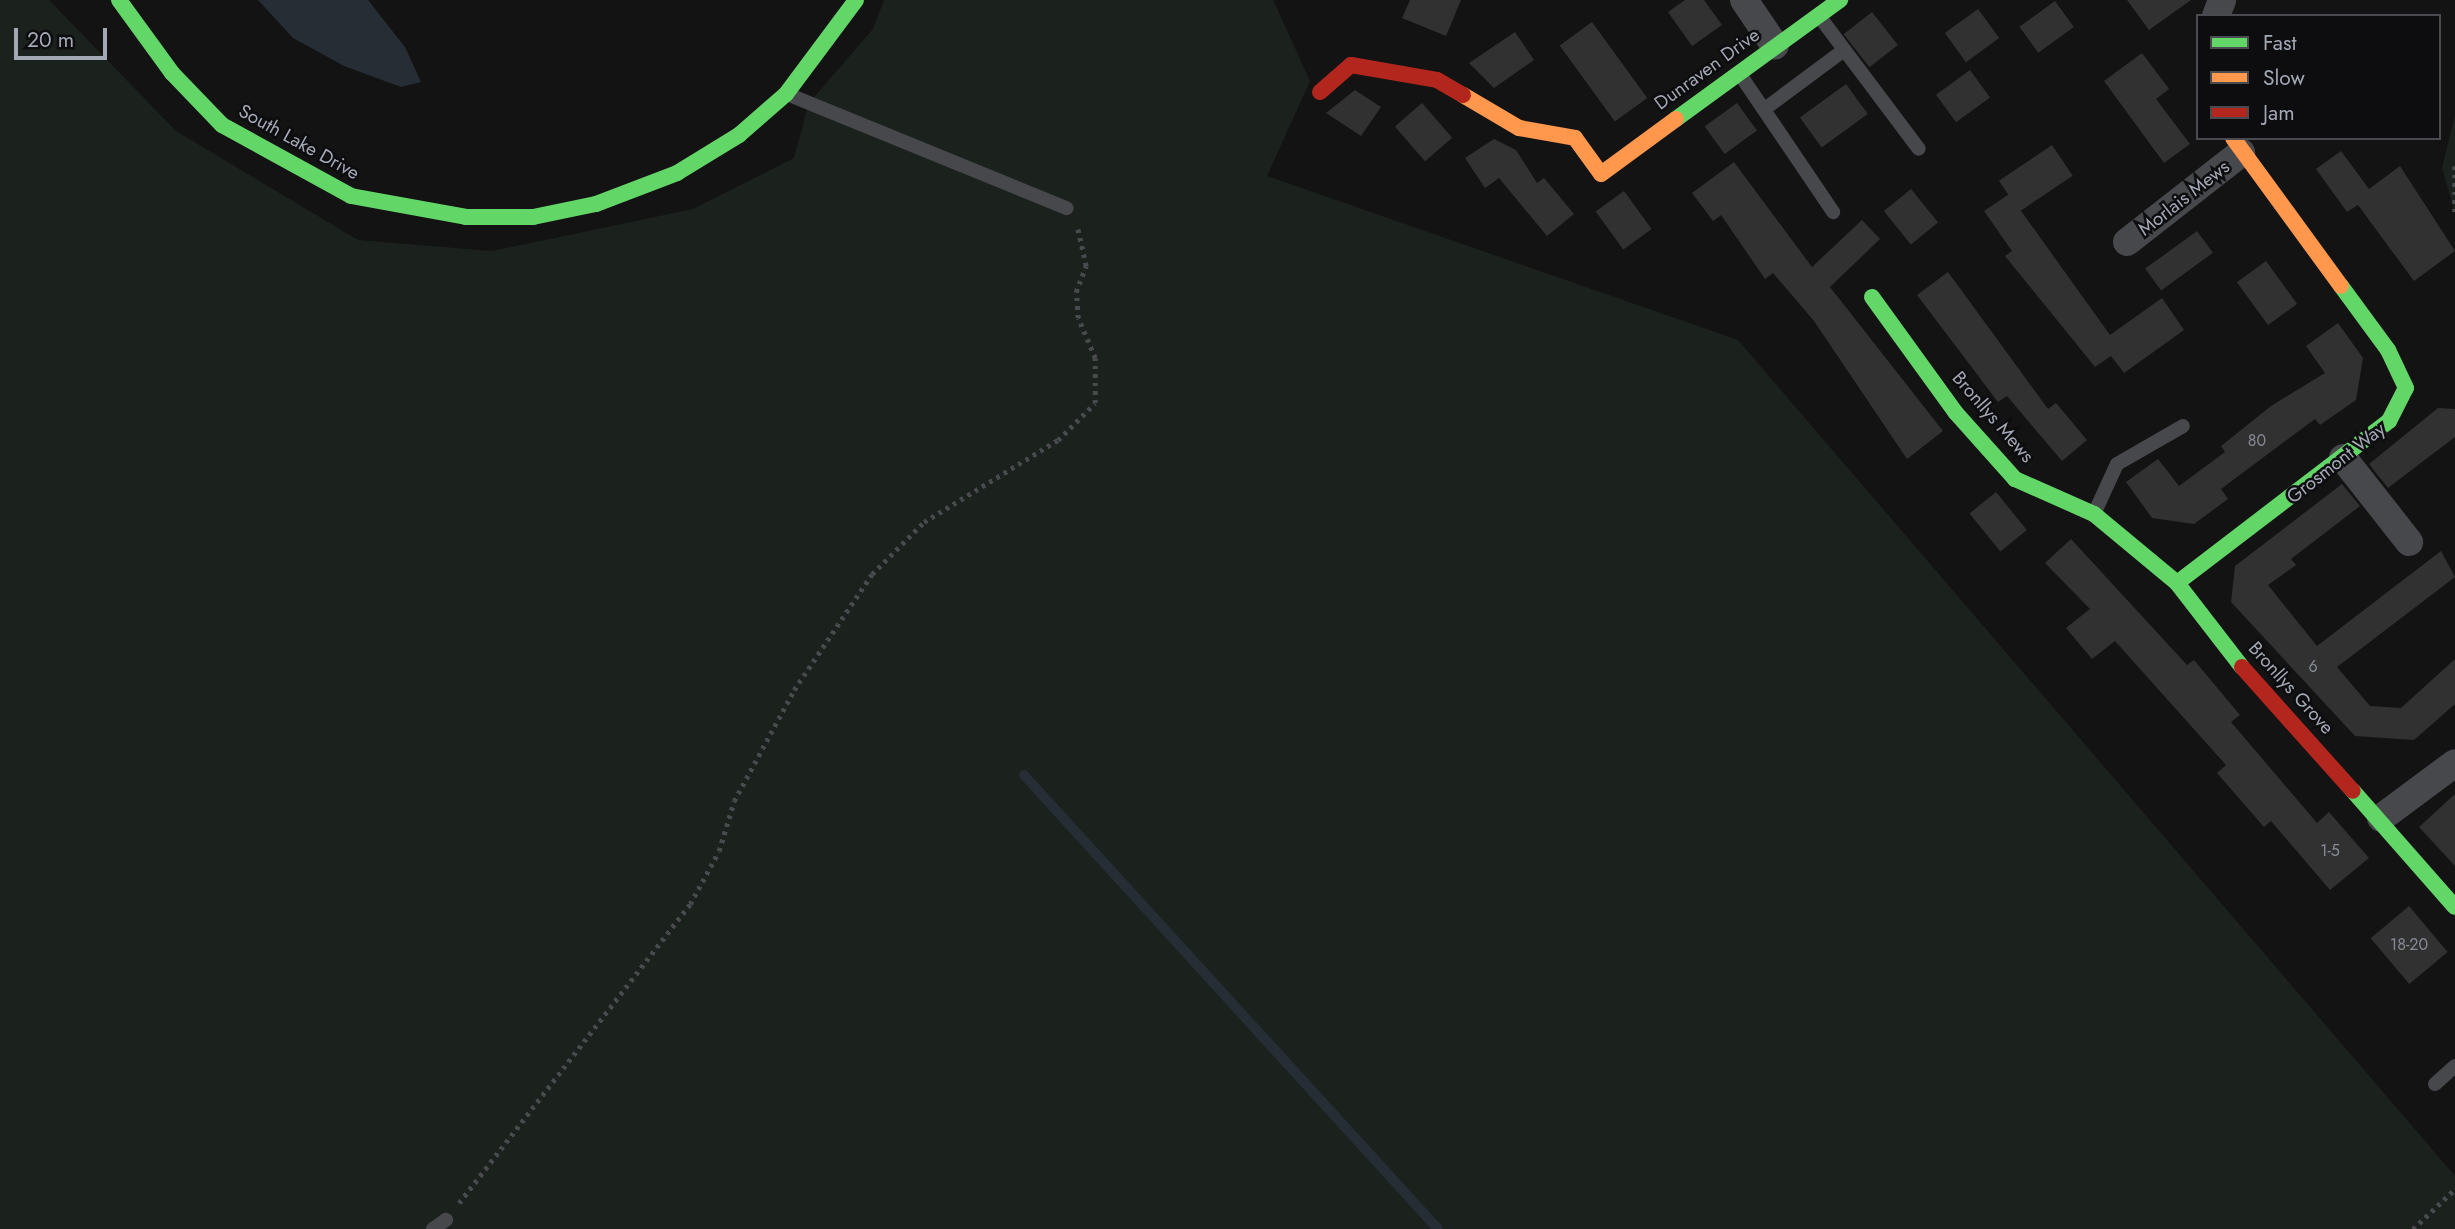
<!DOCTYPE html>
<html>
<head>
<meta charset="utf-8">
<style>
	body { margin:0 }
	#map { position:relative; width:2455px; height:1229px; overflow:hidden; background:#131313; font-family:Jost,sans-serif }
	div>[style] { position:absolute }
	[style*='--x'] { left:calc(var(--x)*1px); top:calc(var(--y)*1px); width:calc(var(--w)*1px); rotate:calc(var(--a)*1deg) }
	.green>* { inset:0; background:#1b221d }
	.water>* { inset:0; background:#262d34 }
	.stream>* { height:10px; margin:-5px; padding:0 5px; transform-origin:5px; border-radius:5px; background:#262d34 }
	.building>* { inset:0; background:#313132; transform-origin:0 0 }
	.path>* { height:4.5px; margin-top:-2.25px; transform-origin:0; background:repeating-linear-gradient(90deg,#494a4e 0 3.5px,transparent 0 8.5px) }
	.lane>* { height:14px; margin:-7px; padding:0 7px; transform-origin:7px; border-radius:7px; background:#47484c }
	.street>* { height:28px; margin:-14px; padding:0 14px; transform-origin:14px; border-radius:14px; background:#47484c }
	.fast>* { height:16px; margin:-8px; padding:0 8px; transform-origin:8px; border-radius:8px; background:#63d668 }
	.slow>* { height:16px; margin:-8px; padding:0 8px; transform-origin:8px; border-radius:8px; background:#ff974d }
	.jam>* { height:16px; margin:-8px; padding:0 8px; transform-origin:8px; border-radius:8px; background:#b3261e }
	span { translate:-50% -50%; white-space:nowrap; text-align:center; line-height:1.15; -webkit-text-stroke:5px #0d0d0f; paint-order:stroke }
	.number-label { font-size:16px; color:#868a94 }
	.number-label span { -webkit-text-stroke-width:0 }
	.street-label { font-size:19px; color:#a3a8b5 }
	.legend { position:absolute; left:2196px; top:14px; width:245px; height:126px; box-sizing:border-box; background:#0d0d0f; border:2px solid #494b51; margin:0; padding:9px 12px; list-style:none; font-size:21px; color:#a3a8b5 }
	.legend li { display:flex; align-items:center; gap:14px; height:35px }
	.legend b { width:35px; border:2px solid #494b51 }
	.scale { position:absolute; left:14px; top:28px; width:93px; height:32px; box-sizing:border-box; border:4px solid #a3a8b5; border-top:0; padding-left:9px; font-size:21px; line-height:24px; white-space:nowrap; color:#a3a8b5; -webkit-text-stroke:5px #0d0d0f; paint-order:stroke }
</style>
</head>
<body>
<div id="map">
	<div class="green">
		<i style="clip-path:polygon(0 0,49px 0,176px 131px,358px 240px,492px 251px,693px 209px,794px 158px,809px 103px,873px 29px,884px 0,1273px 0,1310px 81px,1267px 176px,1738px 340px,2455px 1176px,2455px 1229px,0 1229px)"></i>
		<i style="clip-path:polygon(2455px 115px,2455px 213px,2442px 168px)"></i>
	</div>
	<div class="water">
		<i style="clip-path:polygon(258px 0,368px 0,405px 47px,421px 82px,401px 87px,344px 66px,293px 38px)"></i>
	</div>
	<div class="stream">
		<i style="--x:1024;--y:775;--w:614;--a:47.64"></i>
	</div>
	<div class="building">
		<i style="clip-path:polygon(1410px 0,1461px 0,1446px 36px,1402px 18px)"></i>
		<i style="clip-path:polygon(1685px 0,1704px 0,1722px 25px,1692px 46px,1668px 12px)"></i>
		<i style="clip-path:polygon(2127px 0,2191px 0,2149px 30px)"></i>
		<i style="left:2055px;top:1px;width:32px;height:44px;rotate:54deg"></i>
		<i style="left:1978px;top:9px;width:36px;height:41px;rotate:54deg"></i>
		<i style="left:1872px;top:12px;width:42px;height:36px;rotate:52deg"></i>
		<i style="left:1592px;top:22px;width:94px;height:40px;rotate:54deg"></i>
		<i style="clip-path:polygon(1515px 32px,1534px 60px,1494px 88px,1469px 63px)"></i>
		<i style="clip-path:polygon(2142px 53px,2169px 89px,2156px 99px,2190px 144px,2164px 163px,2104px 81px)"></i>
		<i style="left:1970px;top:70px;width:34px;height:42px;rotate:54deg"></i>
		<i style="left:1846px;top:84px;width:37px;height:57px;rotate:54deg"></i>
		<i style="clip-path:polygon(1355px 90px,1381px 107px,1361px 136px,1326px 113px)"></i>
		<i style="left:1422px;top:103px;width:46px;height:36px;rotate:49deg"></i>
		<i style="left:1737px;top:103px;width:34px;height:40px;rotate:54deg"></i>
		<i style="clip-path:polygon(1494px 139px,1516px 150px,1537px 183px,1544px 178px,1574px 214px,1547px 236px,1499px 178px,1485px 188px,1465px 158px)"></i>
		<i style="left:2052px;top:145px;width:37px;height:64px;rotate:56deg"></i>
		<i style="clip-path:polygon(2341px 151px,2369px 189px,2400px 166px,2455px 251px,2414px 281px,2358px 205px,2347px 212px,2316px 169px)"></i>
		<i style="clip-path:polygon(1734px 162px,1812px 267px,1862px 220px,1880px 239px,1830px 287px,1943px 431px,1907px 459px,1814px 321px,1773px 273px,1765px 279px,1721px 215px,1713px 221px,1692px 193px)"></i>
		<i style="left:1911px;top:189px;width:43px;height:35px;rotate:51deg"></i>
		<i style="left:1624px;top:191px;width:47px;height:35px;rotate:54deg"></i>
		<i style="clip-path:polygon(2009px 194px,2110px 335px,2162px 298px,2184px 330px,2124px 373px,2111px 356px,2095px 367px,2005px 256px,2012px 251px,1984px 211px)"></i>
		<i style="left:2197px;top:231px;width:27px;height:64px;rotate:54deg"></i>
		<i style="left:2266px;top:261px;width:53px;height:36px;rotate:54deg"></i>
		<i style="clip-path:polygon(1948px 272px,2048px 409px,2056px 403px,2087px 440px,2062px 461px,2007px 396px,1998px 402px,1917px 295px)"></i>
		<i style="clip-path:polygon(2338px 323px,2363px 358px,2356px 400px,2320px 425px,2315px 419px,2221px 489px,2228px 499px,2194px 524px,2152px 518px,2126px 482px,2158px 459px,2179px 486px,2225px 452px,2221px 446px,2271px 406px,2325px 373px,2306px 346px)"></i>
		<i style="clip-path:polygon(2438px 408px,2455px 409px,2455px 437px,2388px 488px,2369px 464px)"></i>
		<i style="clip-path:polygon(2342px 484px,2360px 506px,2291px 559px,2296px 565px,2268px 585px,2317px 646px,2441px 551px,2455px 577px,2337px 667px,2370px 706px,2401px 708px,2455px 659px,2455px 704px,2414px 740px,2355px 736px,2231px 602px,2235px 566px)"></i>
		<i style="left:1996px;top:492px;width:49px;height:34px;rotate:51deg"></i>
		<i style="clip-path:polygon(2071px 539px,2187px 665px,2194px 660px,2240px 715px,2231px 722px,2317px 823px,2329px 812px,2369px 858px,2330px 890px,2271px 821px,2264px 827px,2217px 773px,2226px 765px,2115px 641px,2092px 659px,2066px 628px,2090px 609px,2045px 563px)"></i>
		<i style="clip-path:polygon(2455px 794px,2455px 866px,2419px 827px)"></i>
		<i style="left:2409px;top:906px;width:60px;height:50px;rotate:50deg"></i>
	</div>
	<div class="path">
		<i style="--x:2455;--y:166;--w:46;--a:90"></i>
		<i style="--x:459;--y:1203;--w:378;--a:-52.3"></i>
		<i style="--x:690;--y:904;--w:60;--a:-61.3"></i>
		<i style="--x:719;--y:851;--w:52;--a:-73.3"></i>
		<i style="--x:734;--y:801;--w:126;--a:-61.6"></i>
		<i style="--x:794;--y:690;--w:140;--a:-56.1"></i>
		<i style="--x:872;--y:574;--w:74;--a:-45"></i>
		<i style="--x:924;--y:522;--w:157;--a:-31.5"></i>
		<i style="--x:1058;--y:440;--w:52;--a:-45"></i>
		<i style="--x:1095;--y:403;--w:45;--a:-90"></i>
		<i style="--x:1095;--y:358;--w:43;--a:-113"></i>
		<i style="--x:1078;--y:318;--w:26;--a:-94"></i>
		<i style="--x:1076;--y:292;--w:28;--a:-69"></i>
		<i style="--x:1086;--y:266;--w:41;--a:-102.7"></i>
		<i style="--x:2413;--y:1229;--w:58;--a:-43.6"></i>
	</div>
	<div class="lane">
		<i style="--x:1819;--y:16;--w:166;--a:53.1"></i>
		<i style="--x:1739;--y:73;--w:168;--a:55.9"></i>
		<i style="--x:787;--y:94;--w:302;--a:22.2"></i>
		<i style="--x:1766;--y:108;--w:97;--a:-36.6"></i>
		<i style="--x:2094;--y:514;--w:55;--a:-65.3"></i>
		<i style="--x:2117;--y:464;--w:76;--a:-29.9"></i>
		<i style="--x:2435;--y:1084;--w:27;--a:-42"></i>
		<i style="--x:433;--y:1229;--w:16;--a:-35"></i>
	</div>
	<div class="street">
		<i style="--x:1744;--y:0;--w:55;--a:56"></i>
		<i style="--x:2216;--y:16;--w:17;--a:-69"></i>
		<i style="--x:2127;--y:242;--w:145;--a:-38"></i>
		<i style="--x:2343;--y:458;--w:107;--a:51.8"></i>
		<i style="--x:2381;--y:818;--w:92;--a:-36.6"></i>
	</div>
	<div class="fast">
		<i style="--x:119;--y:0;--w:90;--a:54"></i>
		<i style="--x:172;--y:73;--w:72;--a:46.1"></i>
		<i style="--x:222;--y:125;--w:147;--a:28.8"></i>
		<i style="--x:351;--y:196;--w:117;--a:10.3"></i>
		<i style="--x:466;--y:217;--w:67;--a:0"></i>
		<i style="--x:533;--y:217;--w:64;--a:-11.7"></i>
		<i style="--x:596;--y:204;--w:87;--a:-20.9"></i>
		<i style="--x:677;--y:173;--w:73;--a:-31.5"></i>
		<i style="--x:739;--y:135;--w:62;--a:-41.1"></i>
		<i style="--x:786;--y:94;--w:117;--a:-53.3"></i>
		<i style="--x:1676;--y:119;--w:203;--a:-36"></i>
		<i style="--x:1872;--y:297;--w:143;--a:54.1"></i>
		<i style="--x:1956;--y:413;--w:89;--a:48.2"></i>
		<i style="--x:2015;--y:479;--w:86;--a:23.9"></i>
		<i style="--x:2094;--y:514;--w:108;--a:39.7"></i>
		<i style="--x:2177;--y:583;--w:106;--a:52.3"></i>
		<i style="--x:2177;--y:583;--w:267;--a:-37.4"></i>
		<i style="--x:2389;--y:421;--w:37;--a:-63"></i>
		<i style="--x:2406;--y:388;--w:42;--a:-115.3"></i>
		<i style="--x:2388;--y:350;--w:79;--a:-126.3"></i>
		<i style="--x:2353;--y:791;--w:154;--a:48.7"></i>
	</div>
	<div class="slow">
		<i style="--x:1463;--y:95;--w:65;--a:30.5"></i>
		<i style="--x:1519;--y:128;--w:57;--a:10.1"></i>
		<i style="--x:1575;--y:138;--w:44;--a:54.2"></i>
		<i style="--x:1601;--y:174;--w:93;--a:-36.3"></i>
		<i style="--x:2233;--y:138;--w:183;--a:53.9"></i>
	</div>
	<div class="jam">
		<i style="--x:1320;--y:92;--w:41;--a:-41.1"></i>
		<i style="--x:1351;--y:65;--w:87;--a:9.9"></i>
		<i style="--x:1437;--y:80;--w:30;--a:30"></i>
		<i style="--x:2242;--y:667;--w:166;--a:48.2"></i>
	</div>
	<div class="number-label">
		<span style="left:2257px;top:441px">80</span>
		<span style="left:2313px;top:667px">6</span>
		<span style="left:2330px;top:851px">1-5</span>
		<span style="left:2409px;top:945px">18-20</span>
	</div>
	<div class="street-label">
		<span style="left:1707px;top:69px;rotate:-36deg">Dunraven Drive</span>
		<span style="left:299px;top:142px;rotate:29deg">South Lake Drive</span>
		<span style="left:2184px;top:198px;rotate:-38deg">Morlais Mews</span>
		<span style="left:1993px;top:417px;rotate:49deg">Bronllys Mews</span>
		<span style="left:2336px;top:463px;rotate:-38deg">Grosmont Way</span>
		<span style="left:2291px;top:688px;rotate:48deg">Bronllys Grove</span>
	</div>
	<ul class="legend">
	<li><b style="height:9px;background:#63d668"></b>Fast</li>
	<li><b style="height:9px;background:#ff974d"></b>Slow</li>
	<li><b style="height:9px;background:#b3261e"></b>Jam</li>
	</ul>
	<div class="scale">20 m</div>
</div>
</body>
</html>
